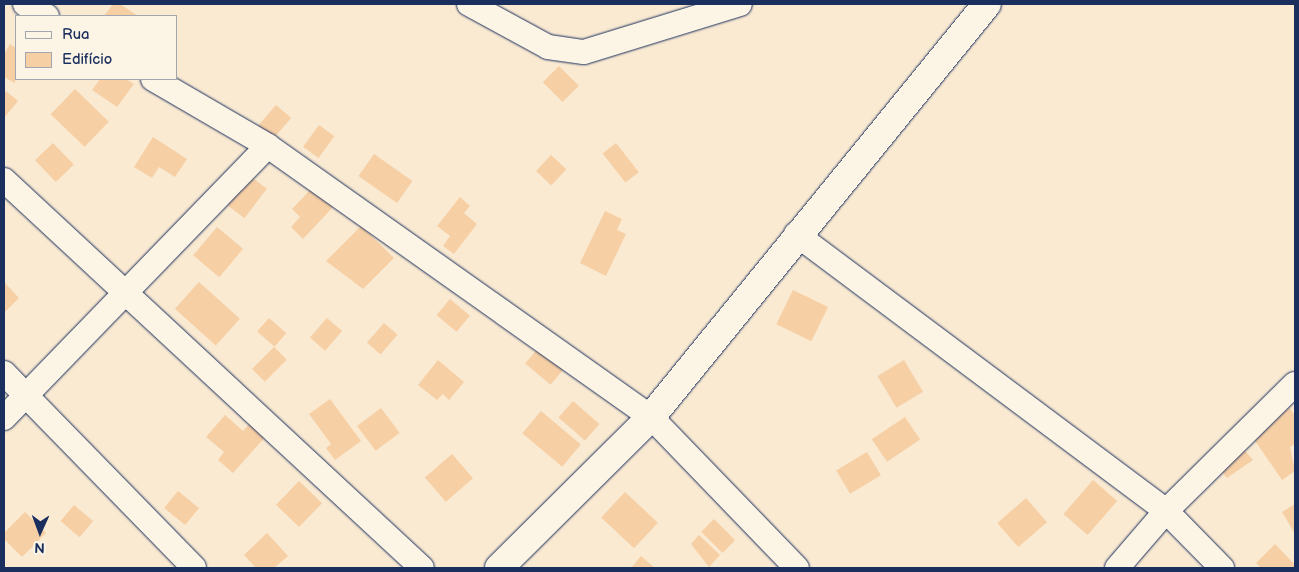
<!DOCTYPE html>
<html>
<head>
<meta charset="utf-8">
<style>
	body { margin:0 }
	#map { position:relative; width:1299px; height:572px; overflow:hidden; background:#faead2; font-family:"Balsamiq Sans",sans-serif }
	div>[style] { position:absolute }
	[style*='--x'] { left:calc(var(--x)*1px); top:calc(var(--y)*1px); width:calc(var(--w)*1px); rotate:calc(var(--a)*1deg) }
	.building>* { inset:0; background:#f6cfa5; transform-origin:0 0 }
	.roads { filter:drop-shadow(0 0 1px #1b2f5e) drop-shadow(0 0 1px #1b2f5e) }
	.minor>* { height:24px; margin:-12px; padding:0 12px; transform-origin:12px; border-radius:12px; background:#fcf5e5 }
	.tertiary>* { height:28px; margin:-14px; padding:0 14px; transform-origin:14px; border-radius:14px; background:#fcf5e5 }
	span { translate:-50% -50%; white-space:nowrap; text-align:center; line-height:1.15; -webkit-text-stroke:5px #fcf5e5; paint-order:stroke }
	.frame { position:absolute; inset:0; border:5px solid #1b2f5e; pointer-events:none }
	.legend { position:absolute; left:15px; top:15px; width:162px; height:65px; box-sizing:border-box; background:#fcf5e5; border:1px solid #a2a6af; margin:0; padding:6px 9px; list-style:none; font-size:15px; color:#1b2f5e }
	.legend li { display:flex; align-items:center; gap:10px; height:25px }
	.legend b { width:25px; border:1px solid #a2a6af }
	.north { position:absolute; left:15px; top:507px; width:50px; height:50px; -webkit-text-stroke:4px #fcf5e5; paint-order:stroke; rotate:182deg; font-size:14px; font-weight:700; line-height:20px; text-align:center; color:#1b2f5e }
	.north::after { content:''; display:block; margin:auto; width:18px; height:22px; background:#1b2f5e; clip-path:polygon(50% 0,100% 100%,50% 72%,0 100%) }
</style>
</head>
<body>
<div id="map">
	<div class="building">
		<i style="clip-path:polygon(113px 4px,120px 4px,138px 16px,104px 16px)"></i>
		<i style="clip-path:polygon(10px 44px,16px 48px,15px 83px,4px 77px,4px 54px)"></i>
		<i style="left:559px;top:66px;width:28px;height:23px;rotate:45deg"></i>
		<i style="clip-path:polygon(100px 79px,126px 79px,134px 84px,117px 107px,92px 90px)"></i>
		<i style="left:75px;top:89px;width:47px;height:35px;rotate:44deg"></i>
		<i style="clip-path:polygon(6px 91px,18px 101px,4px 118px,4px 93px)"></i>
		<i style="left:276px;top:105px;width:20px;height:27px;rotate:41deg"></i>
		<i style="left:319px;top:125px;width:19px;height:27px;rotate:36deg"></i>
		<i style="clip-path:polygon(153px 137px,187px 159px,175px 177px,159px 167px,152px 178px,134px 167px)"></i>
		<i style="left:53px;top:143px;width:30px;height:25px;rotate:46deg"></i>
		<i style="left:616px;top:143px;width:37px;height:17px;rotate:52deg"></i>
		<i style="left:374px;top:154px;width:47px;height:27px;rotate:35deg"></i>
		<i style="left:551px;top:155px;width:21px;height:22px;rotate:43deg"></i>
		<i style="left:250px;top:176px;width:21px;height:37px;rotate:37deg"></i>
		<i style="clip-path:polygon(312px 188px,333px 207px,303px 239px,291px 227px,300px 217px,292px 209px)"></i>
		<i style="clip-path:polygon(460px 197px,470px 206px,464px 213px,477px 224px,454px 254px,443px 246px,450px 236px,437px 226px)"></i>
		<i style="clip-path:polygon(605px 211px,622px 219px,617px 230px,626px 234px,606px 276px,580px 263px)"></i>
		<i style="clip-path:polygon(361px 226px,394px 258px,363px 289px,326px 261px)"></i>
		<i style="left:217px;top:227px;width:34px;height:37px;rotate:40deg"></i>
		<i style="clip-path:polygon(4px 282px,19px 298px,4px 313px)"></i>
		<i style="left:199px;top:282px;width:55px;height:36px;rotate:42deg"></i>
		<i style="left:793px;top:290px;width:39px;height:38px;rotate:26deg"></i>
		<i style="left:450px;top:299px;width:26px;height:21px;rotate:40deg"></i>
		<i style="left:269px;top:318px;width:23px;height:18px;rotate:41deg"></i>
		<i style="left:327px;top:318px;width:20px;height:26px;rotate:41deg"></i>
		<i style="left:384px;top:323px;width:18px;height:26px;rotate:41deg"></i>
		<i style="left:540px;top:346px;width:33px;height:23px;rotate:40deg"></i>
		<i style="left:274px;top:347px;width:18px;height:31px;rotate:45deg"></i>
		<i style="clip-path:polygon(438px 360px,464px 382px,449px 400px,443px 394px,437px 400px,418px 385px)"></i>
		<i style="left:904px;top:360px;width:37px;height:31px;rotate:59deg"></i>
		<i style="clip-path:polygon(330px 399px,361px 441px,335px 460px,326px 448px,331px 444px,309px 414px)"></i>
		<i style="left:573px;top:401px;width:35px;height:22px;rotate:41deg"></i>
		<i style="left:381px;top:408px;width:31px;height:30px;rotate:53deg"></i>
		<i style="clip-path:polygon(1290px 408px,1295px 416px,1295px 444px,1290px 447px,1295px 471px,1282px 480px,1251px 435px)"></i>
		<i style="left:541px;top:411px;width:52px;height:29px;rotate:40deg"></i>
		<i style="clip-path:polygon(225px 415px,243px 431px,250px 423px,266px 436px,233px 473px,218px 460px,224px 452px,206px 437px)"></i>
		<i style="left:905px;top:417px;width:27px;height:40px;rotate:56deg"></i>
		<i style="clip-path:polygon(1241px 446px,1253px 460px,1227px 478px,1217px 466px)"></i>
		<i style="left:867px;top:452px;width:27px;height:36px;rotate:59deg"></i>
		<i style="left:452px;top:454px;width:32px;height:36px;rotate:49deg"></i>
		<i style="left:1093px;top:480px;width:32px;height:45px;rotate:41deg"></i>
		<i style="left:299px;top:481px;width:32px;height:33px;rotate:44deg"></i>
		<i style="left:178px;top:491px;width:27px;height:22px;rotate:39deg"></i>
		<i style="left:625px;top:492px;width:45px;height:35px;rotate:43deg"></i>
		<i style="left:1026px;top:498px;width:32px;height:38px;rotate:49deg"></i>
		<i style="clip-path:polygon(1295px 504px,1295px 534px,1282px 512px)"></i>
		<i style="left:74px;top:505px;width:25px;height:21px;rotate:40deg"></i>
		<i style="clip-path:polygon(25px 512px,46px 533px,22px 557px,4px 539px,4px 533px)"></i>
		<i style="left:714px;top:519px;width:30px;height:18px;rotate:45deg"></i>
		<i style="clip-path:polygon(267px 533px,288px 556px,274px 568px,256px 568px,244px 555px)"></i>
		<i style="clip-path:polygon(699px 535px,720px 555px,709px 567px,691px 544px)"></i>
		<i style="clip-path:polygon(1275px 544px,1295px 565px,1295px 568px,1261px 568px,1256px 563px)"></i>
		<i style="clip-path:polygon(641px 556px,655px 568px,631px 568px)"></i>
	</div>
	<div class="roads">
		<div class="minor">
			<i style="--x:25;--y:4;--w:25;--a:29"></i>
			<i style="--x:469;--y:4;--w:90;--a:28.6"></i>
			<i style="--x:548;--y:47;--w:36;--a:8"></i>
			<i style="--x:584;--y:52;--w:163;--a:-17.1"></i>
			<i style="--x:153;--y:79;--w:133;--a:30.2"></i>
			<i style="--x:4;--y:180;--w:570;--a:42.87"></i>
			<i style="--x:796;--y:234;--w:462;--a:36.8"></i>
			<i style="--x:1166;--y:511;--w:80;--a:45.5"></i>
			<i style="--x:4;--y:373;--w:272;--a:45.7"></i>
			<i style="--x:4;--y:418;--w:379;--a:-45.9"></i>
			<i style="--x:268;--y:146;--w:469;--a:35.3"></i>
			<i style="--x:651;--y:417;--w:210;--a:46"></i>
			<i style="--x:1117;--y:568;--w:75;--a:-49.3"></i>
			<i style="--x:1166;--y:511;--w:181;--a:-44.6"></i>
		</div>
		<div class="tertiary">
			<i style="--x:499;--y:568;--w:214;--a:-44.8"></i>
			<i style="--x:651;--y:417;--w:532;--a:-50.87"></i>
		</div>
	</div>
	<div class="frame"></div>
	<ul class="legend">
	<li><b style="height:6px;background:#fcf5e5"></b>Rua</li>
	<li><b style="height:14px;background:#f6cfa5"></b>Edifício</li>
	</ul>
	<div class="north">N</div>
</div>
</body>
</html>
